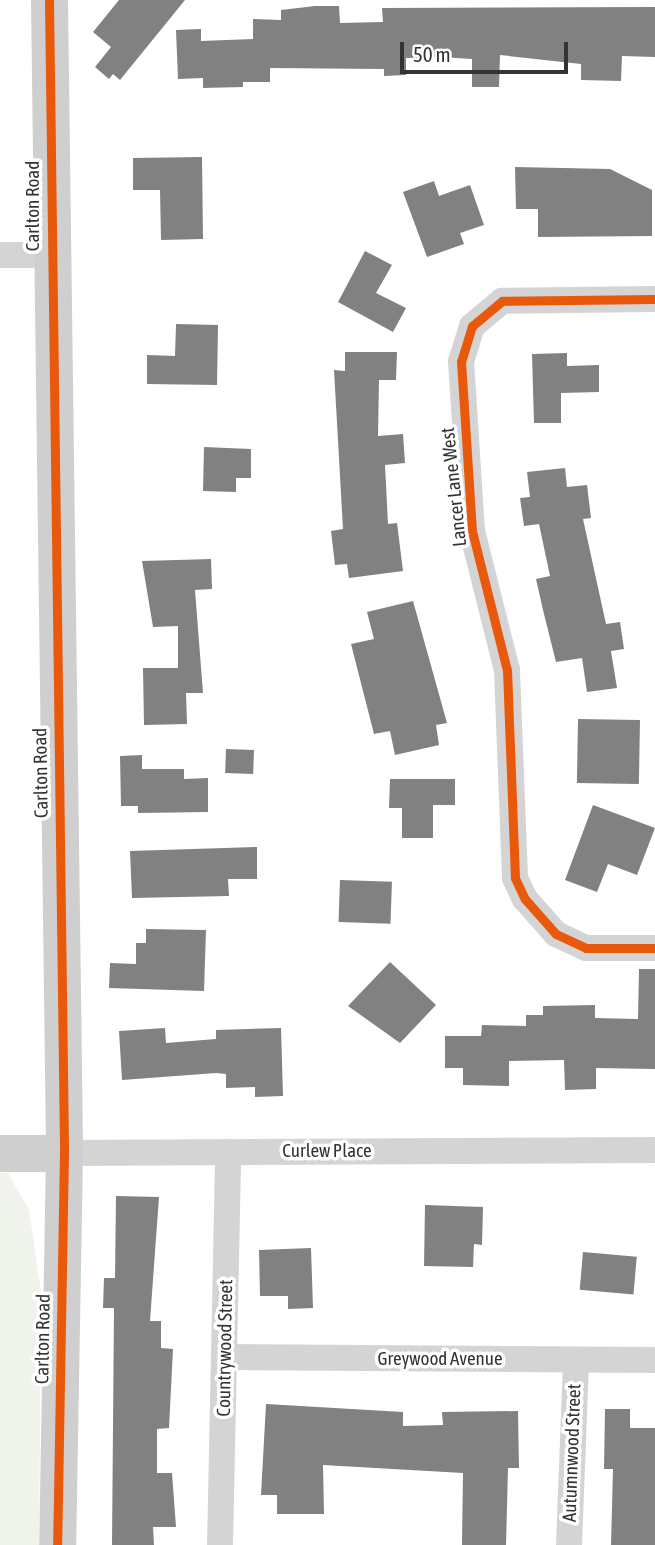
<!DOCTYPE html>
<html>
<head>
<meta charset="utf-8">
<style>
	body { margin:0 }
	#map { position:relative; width:655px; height:1545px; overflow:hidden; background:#fff; font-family:"Asap Condensed",sans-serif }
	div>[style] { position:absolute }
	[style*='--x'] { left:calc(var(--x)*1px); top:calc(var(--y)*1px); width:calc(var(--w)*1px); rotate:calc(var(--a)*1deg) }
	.green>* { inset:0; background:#f0f2ec }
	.building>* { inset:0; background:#818181; transform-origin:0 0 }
	.street>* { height:26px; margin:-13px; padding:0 13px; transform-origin:13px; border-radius:13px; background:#d4d4d4 }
	.secondary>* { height:37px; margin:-18.5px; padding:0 18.5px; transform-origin:18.5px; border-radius:18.5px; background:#cfcfcf }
	.cycleway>* { height:9px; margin:-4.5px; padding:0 4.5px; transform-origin:4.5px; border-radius:4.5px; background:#e8590c }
	span { translate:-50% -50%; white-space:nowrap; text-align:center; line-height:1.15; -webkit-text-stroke:7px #fff; paint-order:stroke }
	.street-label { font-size:19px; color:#333 }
	.scale { position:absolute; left:400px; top:42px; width:168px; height:32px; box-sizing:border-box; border:4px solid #333; border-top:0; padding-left:9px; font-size:21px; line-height:24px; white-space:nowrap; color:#333; -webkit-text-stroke:5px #fff; paint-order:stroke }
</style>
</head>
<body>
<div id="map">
	<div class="green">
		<i style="clip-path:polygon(0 1173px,8px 1173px,29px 1210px,41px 1292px,39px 1545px,0 1545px)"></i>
	</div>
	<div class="building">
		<i style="clip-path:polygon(119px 0,185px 0,120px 80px,113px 74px,109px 79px,95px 67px,111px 47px,93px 32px)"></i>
		<i style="clip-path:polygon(315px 6px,339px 6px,340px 23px,383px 22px,382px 8px,655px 7px,655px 57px,622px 56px,621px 81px,581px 80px,581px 64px,500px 55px,499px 87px,472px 87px,472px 59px,441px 57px,406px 58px,406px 75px,384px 76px,384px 69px,270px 68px,270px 82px,243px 82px,243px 87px,203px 88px,203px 78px,178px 79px,176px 30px,201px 29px,201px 41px,253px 39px,253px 19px,281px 20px,281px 10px)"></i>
		<i style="clip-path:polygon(202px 157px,203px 239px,161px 240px,160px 190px,133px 190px,133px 158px)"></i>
		<i style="clip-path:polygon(515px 167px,610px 169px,652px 190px,652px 236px,538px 237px,538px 209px,516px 209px)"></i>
		<i style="clip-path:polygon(434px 181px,439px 196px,470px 185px,484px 225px,460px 233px,464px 244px,427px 257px,403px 192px)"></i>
		<i style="clip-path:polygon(365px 251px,392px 265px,376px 293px,406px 308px,393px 332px,338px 302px)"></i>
		<i style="clip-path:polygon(176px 324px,218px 325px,217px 385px,147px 384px,147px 355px,175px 356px)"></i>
		<i style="clip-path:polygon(345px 352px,397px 352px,396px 380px,379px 380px,378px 436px,403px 434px,405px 463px,385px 465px,388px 524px,397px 523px,403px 571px,349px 578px,347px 564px,335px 565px,331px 531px,343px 529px,334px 370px,345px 371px)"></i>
		<i style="clip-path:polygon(567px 353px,567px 366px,599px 365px,599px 392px,561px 393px,561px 423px,534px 423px,532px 354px)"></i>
		<i style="clip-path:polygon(204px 447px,251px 449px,251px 478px,236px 478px,236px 492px,203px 491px)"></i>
		<i style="clip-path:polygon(565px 468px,567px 487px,587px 485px,591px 518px,583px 519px,606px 624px,620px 622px,624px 649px,611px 651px,617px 688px,587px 692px,582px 658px,556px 662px,543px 610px,536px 579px,550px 576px,539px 524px,524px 526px,520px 498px,530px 497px,527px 472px)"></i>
		<i style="clip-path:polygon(211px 559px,212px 589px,195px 590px,203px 693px,186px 693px,187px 724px,144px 725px,143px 668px,178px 668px,178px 626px,153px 627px,142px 561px)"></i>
		<i style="clip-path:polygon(413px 601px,447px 723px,436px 725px,439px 745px,395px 755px,390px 731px,374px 734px,351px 644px,374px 639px,367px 612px)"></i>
		<i style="left:640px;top:720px;width:64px;height:62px;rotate:91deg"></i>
		<i style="left:226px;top:749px;width:28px;height:24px;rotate:2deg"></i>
		<i style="clip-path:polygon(142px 755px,142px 769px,184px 769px,184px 779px,208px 778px,208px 812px,138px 813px,138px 806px,121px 806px,120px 756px)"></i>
		<i style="clip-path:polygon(390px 779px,455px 779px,455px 805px,433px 805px,433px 838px,402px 838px,402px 808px,389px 808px)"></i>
		<i style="clip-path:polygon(593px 805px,655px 828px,637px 875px,608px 864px,597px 892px,565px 880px)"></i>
		<i style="clip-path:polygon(257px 847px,257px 879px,228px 879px,229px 896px,132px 898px,130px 851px)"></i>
		<i style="left:340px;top:880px;width:52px;height:42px;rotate:2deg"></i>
		<i style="clip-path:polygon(146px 929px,206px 930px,204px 991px,109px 988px,110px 963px,136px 964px,136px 943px,146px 943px)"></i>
		<i style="clip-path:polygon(390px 962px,436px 1005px,400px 1043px,348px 1006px)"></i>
		<i style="clip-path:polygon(639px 969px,655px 969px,655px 1069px,596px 1068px,596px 1089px,565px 1090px,564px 1060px,509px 1061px,509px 1086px,463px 1085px,463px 1068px,445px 1068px,445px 1036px,481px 1036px,482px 1025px,526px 1026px,526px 1015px,543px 1015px,543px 1006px,595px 1005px,595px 1018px,638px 1019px)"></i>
		<i style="clip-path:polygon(165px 1028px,166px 1043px,216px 1039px,216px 1030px,281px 1028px,283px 1096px,255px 1097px,255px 1087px,226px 1088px,226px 1074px,216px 1073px,122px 1080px,119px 1031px)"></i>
		<i style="clip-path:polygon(116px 1196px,159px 1197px,150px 1321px,161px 1321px,161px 1348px,173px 1349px,169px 1428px,157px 1429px,157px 1473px,172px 1473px,176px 1527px,153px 1527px,154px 1545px,112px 1545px,114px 1308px,103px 1308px,104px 1278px,115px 1278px)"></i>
		<i style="clip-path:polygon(425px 1205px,483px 1207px,482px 1245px,474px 1244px,473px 1267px,424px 1266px)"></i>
		<i style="clip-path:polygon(311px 1248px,313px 1308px,288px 1309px,288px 1296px,260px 1296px,259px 1250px)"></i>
		<i style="left:583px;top:1252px;width:54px;height:38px;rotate:5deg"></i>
		<i style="clip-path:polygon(266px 1404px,403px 1412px,403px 1426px,443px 1425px,442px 1412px,518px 1411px,519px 1468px,508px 1468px,506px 1545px,462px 1545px,463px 1473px,323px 1465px,324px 1514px,277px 1514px,277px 1495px,261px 1495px)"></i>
		<i style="clip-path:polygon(605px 1409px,630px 1409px,630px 1428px,655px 1428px,655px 1545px,611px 1545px,613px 1469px,604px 1469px)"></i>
	</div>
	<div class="street">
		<i style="--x:0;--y:255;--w:51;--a:0"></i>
		<i style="--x:655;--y:299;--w:153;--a:179.3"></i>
		<i style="--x:502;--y:301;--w:39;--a:140"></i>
		<i style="--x:472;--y:326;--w:37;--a:107"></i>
		<i style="--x:461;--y:361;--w:170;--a:86.3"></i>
		<i style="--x:472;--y:531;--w:143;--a:75.9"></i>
		<i style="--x:507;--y:670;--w:208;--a:87.8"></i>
		<i style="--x:515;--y:878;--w:23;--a:65"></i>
		<i style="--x:525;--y:899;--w:47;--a:48.5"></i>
		<i style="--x:556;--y:934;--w:33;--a:25"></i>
		<i style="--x:586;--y:948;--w:69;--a:0"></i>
		<i style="--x:64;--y:1153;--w:591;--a:-0.29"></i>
		<i style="--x:225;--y:1357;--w:430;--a:0.4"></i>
		<i style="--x:220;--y:1545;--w:393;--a:-88.8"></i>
		<i style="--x:569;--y:1545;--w:185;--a:-87.8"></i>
	</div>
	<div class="secondary">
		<i style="--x:49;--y:0;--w:1153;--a:89.25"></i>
		<i style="--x:64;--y:1153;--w:392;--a:91"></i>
		<i style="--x:0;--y:1153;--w:64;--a:0"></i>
	</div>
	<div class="cycleway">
		<i style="--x:49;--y:0;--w:1153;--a:89.25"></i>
		<i style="--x:64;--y:1153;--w:392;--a:91"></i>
		<i style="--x:655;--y:299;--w:153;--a:179.3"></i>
		<i style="--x:502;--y:301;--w:39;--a:140"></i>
		<i style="--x:472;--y:326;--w:37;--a:107"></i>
		<i style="--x:461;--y:361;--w:170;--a:86.3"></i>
		<i style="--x:472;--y:531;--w:143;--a:75.9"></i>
		<i style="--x:507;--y:670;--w:208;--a:87.8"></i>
		<i style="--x:515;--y:878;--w:23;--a:65"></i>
		<i style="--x:525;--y:899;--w:47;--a:48.5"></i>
		<i style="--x:556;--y:934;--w:33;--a:25"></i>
		<i style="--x:586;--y:948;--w:69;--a:0"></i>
	</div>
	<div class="street-label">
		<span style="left:33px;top:206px;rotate:-90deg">Carlton Road</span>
		<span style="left:454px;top:487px;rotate:-96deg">Lancer Lane West</span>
		<span style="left:41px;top:773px;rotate:-91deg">Carlton Road</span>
		<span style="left:327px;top:1151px">Curlew Place</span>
		<span style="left:43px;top:1339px;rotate:-89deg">Carlton Road</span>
		<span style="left:225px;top:1348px;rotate:-89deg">Countrywood Street</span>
		<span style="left:440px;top:1359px">Greywood Avenue</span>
		<span style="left:572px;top:1453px;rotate:-88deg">Autumnwood Street</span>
	</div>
	<div class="scale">50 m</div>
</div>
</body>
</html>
